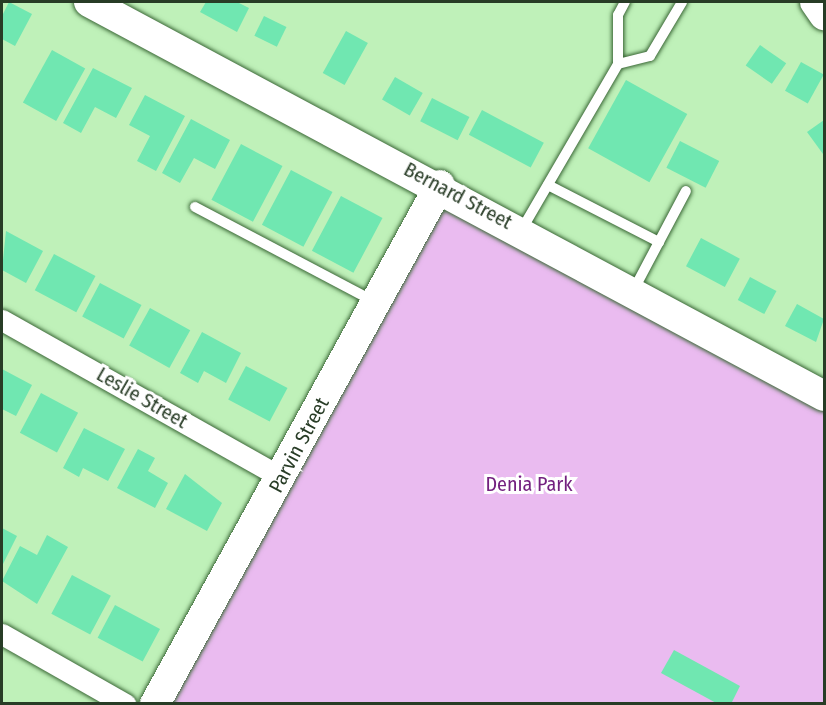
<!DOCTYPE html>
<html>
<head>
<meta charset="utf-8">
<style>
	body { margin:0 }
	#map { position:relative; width:826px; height:705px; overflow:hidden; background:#bff1b9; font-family:"Fira Sans Condensed",sans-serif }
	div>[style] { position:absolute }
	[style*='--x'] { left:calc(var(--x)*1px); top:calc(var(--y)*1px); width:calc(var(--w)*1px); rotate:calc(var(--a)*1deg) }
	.green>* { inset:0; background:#eabbf0 }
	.building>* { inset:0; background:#70e7b1; transform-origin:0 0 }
	.roads { filter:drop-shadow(0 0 2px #3a6736) drop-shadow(0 0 2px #3a6736) }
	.lane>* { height:10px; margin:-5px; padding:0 5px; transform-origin:5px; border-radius:5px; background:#fff }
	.street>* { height:21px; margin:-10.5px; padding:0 10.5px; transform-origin:10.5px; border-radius:10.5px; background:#fff }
	.secondary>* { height:30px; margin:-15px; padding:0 15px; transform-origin:15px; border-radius:15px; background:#fff }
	span { translate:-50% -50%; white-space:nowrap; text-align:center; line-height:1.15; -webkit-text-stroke:6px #fff; paint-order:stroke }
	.street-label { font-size:20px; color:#283c26 }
	.park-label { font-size:20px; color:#73217f }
	.frame { position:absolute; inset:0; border:3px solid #283c26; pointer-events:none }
</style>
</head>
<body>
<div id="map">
	<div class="green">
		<i style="clip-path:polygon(440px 185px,824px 394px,824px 703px,155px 704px)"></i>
	</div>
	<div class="building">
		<i style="clip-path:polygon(9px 2px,32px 14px,15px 46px,2px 39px,2px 16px)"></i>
		<i style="clip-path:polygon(206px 2px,237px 2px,249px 8px,237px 32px,200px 12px)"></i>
		<i style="left:264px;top:16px;width:25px;height:22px;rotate:26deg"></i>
		<i style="left:346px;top:31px;width:25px;height:48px;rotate:29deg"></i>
		<i style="left:760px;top:45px;width:32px;height:25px;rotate:35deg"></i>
		<i style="left:52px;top:50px;width:38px;height:60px;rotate:29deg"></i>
		<i style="left:801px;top:62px;width:26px;height:33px;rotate:29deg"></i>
		<i style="clip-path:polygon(93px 68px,132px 88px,116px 118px,95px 107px,81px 133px,63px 123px)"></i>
		<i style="left:395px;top:77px;width:32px;height:26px;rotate:30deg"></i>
		<i style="left:626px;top:80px;width:70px;height:78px;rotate:29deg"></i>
		<i style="clip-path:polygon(145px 95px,185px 116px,156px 171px,137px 161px,150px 136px,129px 125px)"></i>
		<i style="left:432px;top:98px;width:42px;height:26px;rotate:27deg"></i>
		<i style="left:482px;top:110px;width:70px;height:28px;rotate:28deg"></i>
		<i style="clip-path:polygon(191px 119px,230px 140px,215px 169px,194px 158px,180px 183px,162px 173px)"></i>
		<i style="clip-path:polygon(824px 120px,824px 153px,823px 154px,807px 132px)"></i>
		<i style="left:680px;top:141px;width:44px;height:30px;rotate:27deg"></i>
		<i style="left:241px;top:144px;width:47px;height:63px;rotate:28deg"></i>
		<i style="left:291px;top:170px;width:47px;height:62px;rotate:28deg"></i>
		<i style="left:341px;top:196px;width:47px;height:62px;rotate:28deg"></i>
		<i style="clip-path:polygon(6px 231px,43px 251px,26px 283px,2px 270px)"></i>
		<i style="left:701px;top:238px;width:44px;height:32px;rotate:28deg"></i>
		<i style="left:54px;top:254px;width:47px;height:41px;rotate:28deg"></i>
		<i style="left:750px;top:277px;width:30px;height:26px;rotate:28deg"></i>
		<i style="left:100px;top:283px;width:47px;height:38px;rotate:28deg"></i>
		<i style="clip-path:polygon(797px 304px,824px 319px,816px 342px,785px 326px)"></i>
		<i style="left:150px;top:308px;width:46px;height:43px;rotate:29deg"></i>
		<i style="clip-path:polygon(202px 332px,241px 353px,226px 383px,204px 371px,198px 383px,180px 373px)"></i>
		<i style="left:246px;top:366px;width:47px;height:38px;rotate:28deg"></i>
		<i style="clip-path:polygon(2px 369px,32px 385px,16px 416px,2px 409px)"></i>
		<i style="left:41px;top:393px;width:42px;height:45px;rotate:28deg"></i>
		<i style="clip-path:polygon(84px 428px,125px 449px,108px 481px,83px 468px,79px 477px,63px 468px)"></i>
		<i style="clip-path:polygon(138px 449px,155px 458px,148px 471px,168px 483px,155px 508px,117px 488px)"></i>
		<i style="clip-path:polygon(185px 474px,222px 503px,207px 531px,166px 509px)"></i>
		<i style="clip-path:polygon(2px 528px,17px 536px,2px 566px)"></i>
		<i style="clip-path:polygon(47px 535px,68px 547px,37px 604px,2px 581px,20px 546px,37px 555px)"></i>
		<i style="left:72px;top:575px;width:44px;height:44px;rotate:28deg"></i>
		<i style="left:115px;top:605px;width:51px;height:37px;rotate:28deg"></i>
		<i style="clip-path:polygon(674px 650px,740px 686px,731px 704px,718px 704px,661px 673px)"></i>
	</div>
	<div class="roads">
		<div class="lane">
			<i style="--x:618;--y:64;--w:33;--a:-14"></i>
			<i style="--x:650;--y:56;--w:63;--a:-59.3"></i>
			<i style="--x:548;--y:185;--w:125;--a:27.2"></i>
			<i style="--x:195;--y:207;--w:204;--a:27.8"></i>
			<i style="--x:522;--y:229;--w:191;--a:-59.8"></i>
			<i style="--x:618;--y:64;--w:49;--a:-90"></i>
			<i style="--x:618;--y:15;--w:15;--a:-62"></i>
			<i style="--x:633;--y:291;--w:113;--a:-62.1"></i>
		</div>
		<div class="street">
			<i style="--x:2;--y:320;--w:322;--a:29.4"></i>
			<i style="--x:2;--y:634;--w:142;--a:29.6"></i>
		</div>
		<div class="secondary">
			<i style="--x:89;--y:2;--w:834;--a:28.19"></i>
			<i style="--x:815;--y:2;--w:16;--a:55"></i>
			<i style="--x:155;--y:704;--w:592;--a:-61.23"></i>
		</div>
	</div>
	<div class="street-label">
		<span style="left:458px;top:196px;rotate:28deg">Bernard Street</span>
		<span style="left:142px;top:398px;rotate:30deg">Leslie Street</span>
		<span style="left:299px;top:445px;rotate:-62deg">Parvin Street</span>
	</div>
	<div class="park-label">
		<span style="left:529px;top:484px">Denia Park</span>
	</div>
	<div class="frame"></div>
</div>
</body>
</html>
